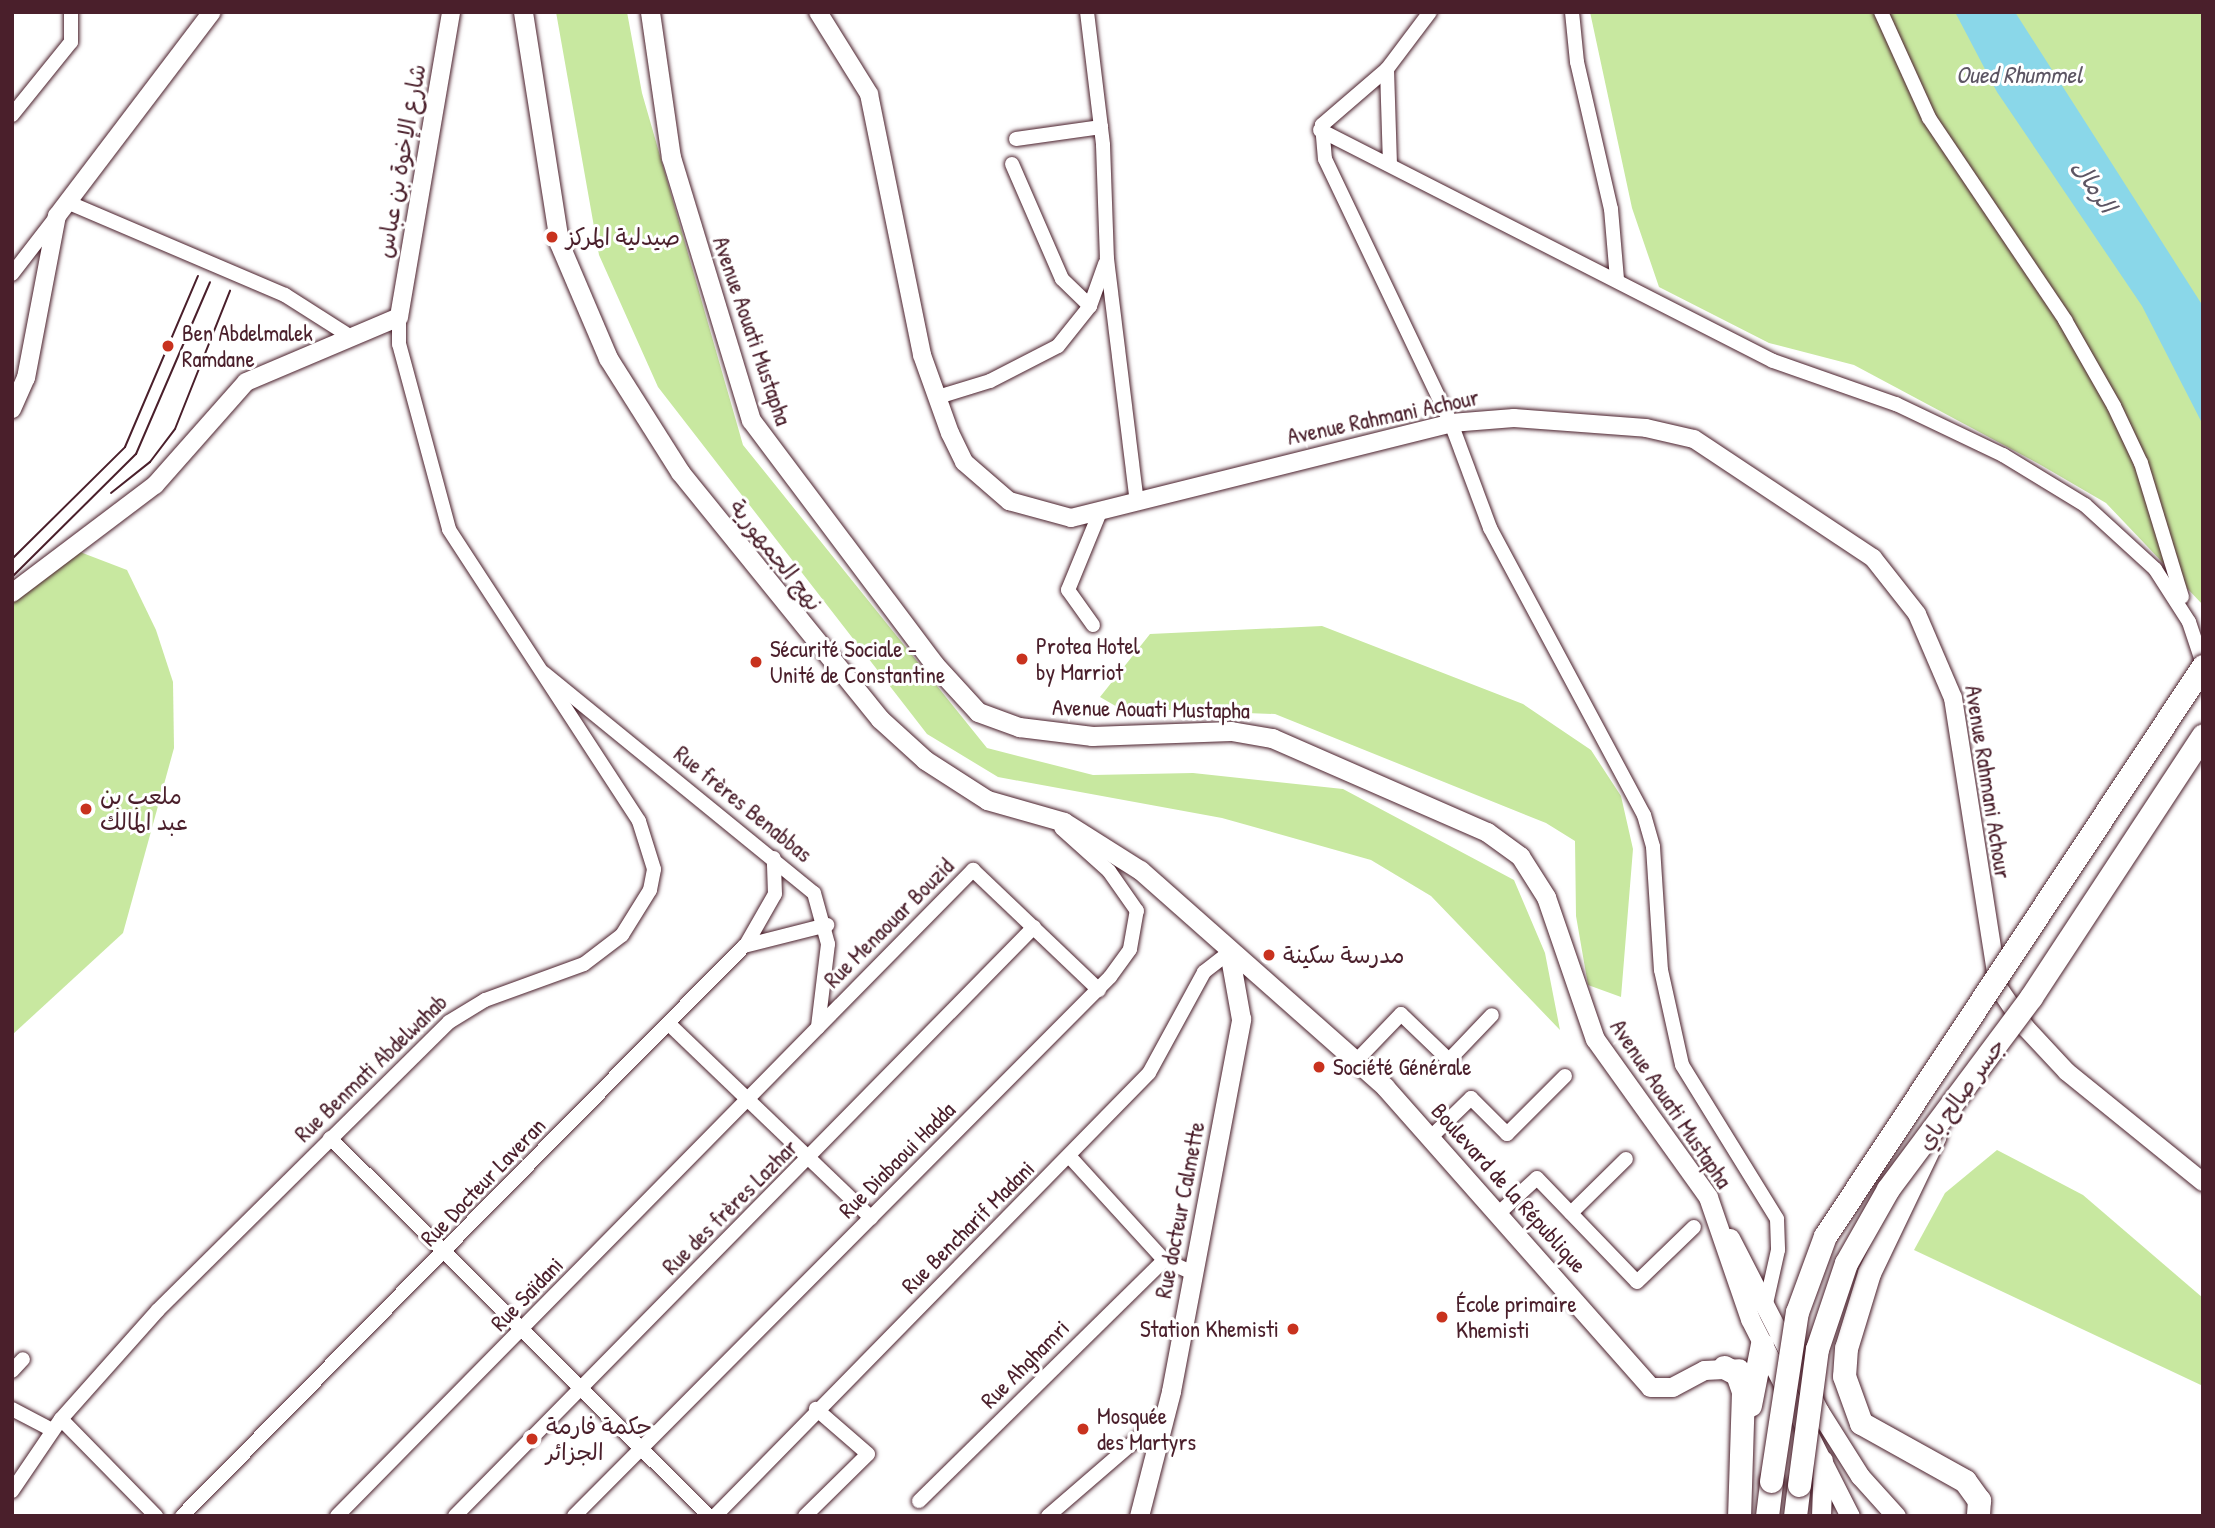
<!DOCTYPE html>
<html>
<head>
<meta charset="utf-8">
<style>
	body { margin:0 }
	#map { position:relative; width:2215px; height:1528px; overflow:hidden; background:#fff; font-family:"Patrick Hand","Playpen Sans Arabic",sans-serif }
	div>[style] { position:absolute }
	[style*='--x'] { left:calc(var(--x)*1px); top:calc(var(--y)*1px); width:calc(var(--w)*1px); rotate:calc(var(--a)*1deg) }
	.green>* { inset:0; background:#c8e8a0 }
	.water>* { inset:0; background:#8ad7e9 }
	.roads { filter:drop-shadow(0 0 2px #4a1f2b) drop-shadow(0 0 2px #4a1f2b) }
	.minor>* { height:14px; margin:-7px; padding:0 7px; transform-origin:7px; border-radius:7px; background:#fff }
	.tertiary>* { height:18px; margin:-9px; padding:0 9px; transform-origin:9px; border-radius:9px; background:#fff }
	.secondary>* { height:19px; margin:-9.5px; padding:0 9.5px; transform-origin:9.5px; border-radius:9.5px; background:#fff }
	.trunk>* { height:23px; margin:-11.5px; padding:0 11.5px; transform-origin:11.5px; border-radius:11.5px; background:#fff }
	.tram>* { height:2px; margin:-1px; padding:0 1px; transform-origin:1px; border-radius:1px; background:#4a1f2b }
	.bridges { filter:drop-shadow(0 0 2px #4a1f2b) drop-shadow(0 0 2px #4a1f2b) }
	.trunk-bridge>* { height:23px; margin:-11.5px; padding:0 11.5px; transform-origin:11.5px; border-radius:11.5px; background:#fff }
	.dots>* { width:19px; height:19px; translate:-50% -50%; box-sizing:border-box; border:4px solid #fff; border-radius:50% }
	span { translate:-50% -50%; white-space:nowrap; text-align:center; line-height:1.15; -webkit-text-stroke:6px #fff; paint-order:stroke }
	.street-label { font-size:23px; color:#4a1f2b }
	.poi-label { font-size:23px; color:#4a1f2b }
	.left { translate:0 -50%; text-align:left }
	.right { translate:-100% -50%; text-align:right }
	.water-label { font-size:24px; color:#5d5664; font-style:italic }
	.frame { position:absolute; inset:0; border:14px solid #4a1f2b; pointer-events:none }
</style>
</head>
<body>
<div id="map">
	<div class="green">
		<i style="clip-path:polygon(556px 12px,627px 12px,642px 93px,743px 445px,987px 748px,1093px 775px,1193px 773px,1343px 789px,1514px 880px,1545px 953px,1560px 1030px,1431px 896px,1371px 860px,1222px 818px,998px 777px,927px 734px,658px 387px,599px 255px)"></i>
		<i style="clip-path:polygon(1590px 12px,2203px 12px,2203px 605px,2106px 503px,2039px 464px,1854px 365px,1769px 343px,1659px 287px,1632px 208px)"></i>
		<i style="clip-path:polygon(80px 552px,127px 570px,156px 630px,173px 682px,174px 748px,123px 933px,12px 1035px,12px 603px)"></i>
		<i style="clip-path:polygon(1322px 626px,1523px 704px,1591px 750px,1621px 796px,1633px 849px,1621px 997px,1588px 985px,1576px 916px,1575px 841px,1546px 823px,1275px 714px,1119px 708px,1100px 697px,1150px 634px)"></i>
		<i style="clip-path:polygon(1997px 1150px,2083px 1195px,2203px 1298px,2203px 1386px,1914px 1250px,1945px 1193px)"></i>
	</div>
	<div class="water">
		<i style="clip-path:polygon(1955px 12px,2015px 12px,2201px 303px,2203px 425px,2142px 306px,1997px 92px)"></i>
	</div>
	<div class="roads">
		<div class="minor">
			<i style="--x:1087;--y:12;--w:134;--a:83.1"></i>
			<i style="--x:1103;--y:145;--w:114;--a:88"></i>
			<i style="--x:1107;--y:259;--w:245;--a:83"></i>
			<i style="--x:1572;--y:12;--w:50;--a:84.3"></i>
			<i style="--x:1577;--y:62;--w:151;--a:77"></i>
			<i style="--x:1611;--y:209;--w:70;--a:85.1"></i>
			<i style="--x:1881;--y:12;--w:116;--a:65.6"></i>
			<i style="--x:1929;--y:118;--w:244;--a:56"></i>
			<i style="--x:2065;--y:320;--w:99;--a:60.3"></i>
			<i style="--x:2114;--y:406;--w:63;--a:64.7"></i>
			<i style="--x:2141;--y:463;--w:140;--a:73"></i>
			<i style="--x:1387;--y:69;--w:86;--a:139.3"></i>
			<i style="--x:1322;--y:125;--w:34;--a:85"></i>
			<i style="--x:1325;--y:159;--w:293;--a:64.5"></i>
			<i style="--x:1451;--y:423;--w:112;--a:69.6"></i>
			<i style="--x:1490;--y:528;--w:326;--a:61.8"></i>
			<i style="--x:1644;--y:815;--w:33;--a:74"></i>
			<i style="--x:1653;--y:847;--w:123;--a:86.3"></i>
			<i style="--x:1661;--y:970;--w:97;--a:77.5"></i>
			<i style="--x:1682;--y:1065;--w:181;--a:58.3"></i>
			<i style="--x:1777;--y:1219;--w:31;--a:88"></i>
			<i style="--x:1778;--y:1250;--w:59;--a:102.6"></i>
			<i style="--x:12;--y:115;--w:94;--a:-51.1"></i>
			<i style="--x:71;--y:42;--w:30;--a:-90"></i>
			<i style="--x:1320;--y:130;--w:508;--a:27.02"></i>
			<i style="--x:1773;--y:361;--w:130;--a:19.3"></i>
			<i style="--x:1896;--y:404;--w:119;--a:25.5"></i>
			<i style="--x:2003;--y:455;--w:96;--a:31.4"></i>
			<i style="--x:2085;--y:505;--w:95;--a:42.4"></i>
			<i style="--x:2155;--y:569;--w:63;--a:57.3"></i>
			<i style="--x:2189;--y:622;--w:44;--a:71.6"></i>
			<i style="--x:1016;--y:139;--w:86;--a:-8"></i>
			<i style="--x:1012;--y:164;--w:125;--a:66.5"></i>
			<i style="--x:1062;--y:279;--w:39;--a:44"></i>
			<i style="--x:1390;--y:165;--w:96;--a:-91.8"></i>
			<i style="--x:1387;--y:69;--w:71;--a:-53"></i>
			<i style="--x:67;--y:202;--w:237;--a:23.1"></i>
			<i style="--x:285;--y:295;--w:78;--a:32.5"></i>
			<i style="--x:12;--y:274;--w:72;--a:-52.3"></i>
			<i style="--x:938;--y:397;--w:54;--a:-17.1"></i>
			<i style="--x:990;--y:381;--w:76;--a:-27.2"></i>
			<i style="--x:1058;--y:346;--w:51;--a:-51.3"></i>
			<i style="--x:1090;--y:306;--w:45;--a:-70.3"></i>
			<i style="--x:1093;--y:625;--w:43;--a:-125.5"></i>
			<i style="--x:1068;--y:590;--w:84;--a:-67.7"></i>
			<i style="--x:544;--y:673;--w:348;--a:39.2"></i>
			<i style="--x:814;--y:893;--w:53;--a:74.6"></i>
			<i style="--x:828;--y:944;--w:84;--a:96.9"></i>
			<i style="--x:744;--y:946;--w:86;--a:-14.2"></i>
			<i style="--x:669;--y:1024;--w:280;--a:43.8"></i>
			<i style="--x:1356;--y:1061;--w:65;--a:-46.2"></i>
			<i style="--x:1401;--y:1014;--w:66;--a:43.8"></i>
			<i style="--x:1449;--y:1060;--w:62;--a:-46.3"></i>
			<i style="--x:1431;--y:1137;--w:56;--a:-44.3"></i>
			<i style="--x:1471;--y:1098;--w:51;--a:45"></i>
			<i style="--x:1507;--y:1134;--w:82;--a:-45"></i>
			<i style="--x:330;--y:1138;--w:535;--a:44.92"></i>
			<i style="--x:1070;--y:1157;--w:139;--a:47.6"></i>
			<i style="--x:1164;--y:1260;--w:32;--a:24"></i>
			<i style="--x:1500;--y:1212;--w:50;--a:-42.6"></i>
			<i style="--x:1537;--y:1178;--w:144;--a:46.1"></i>
			<i style="--x:1637;--y:1282;--w:79;--a:-44"></i>
			<i style="--x:1571;--y:1213;--w:77;--a:-44.5"></i>
			<i style="--x:12;--y:1371;--w:16;--a:-47"></i>
			<i style="--x:12;--y:1409;--w:45;--a:27.7"></i>
			<i style="--x:61;--y:1419;--w:136;--a:45.6"></i>
			<i style="--x:12;--y:1491;--w:87;--a:-55.8"></i>
			<i style="--x:61;--y:1419;--w:146;--a:-48.3"></i>
			<i style="--x:158;--y:1310;--w:409;--a:-44.7"></i>
			<i style="--x:449;--y:1022;--w:42;--a:-31.4"></i>
			<i style="--x:485;--y:1000;--w:105;--a:-20"></i>
			<i style="--x:584;--y:964;--w:48;--a:-37.3"></i>
			<i style="--x:622;--y:935;--w:53;--a:-58.1"></i>
			<i style="--x:650;--y:890;--w:21;--a:-79"></i>
			<i style="--x:654;--y:869;--w:50;--a:-107.4"></i>
			<i style="--x:639;--y:821;--w:348;--a:-123.1"></i>
			<i style="--x:449;--y:529;--w:192;--a:-105.1"></i>
			<i style="--x:399;--y:344;--w:27;--a:-90"></i>
			<i style="--x:919;--y:1501;--w:344;--a:-44.5"></i>
			<i style="--x:182;--y:1516;--w:805;--a:-45.4"></i>
			<i style="--x:747;--y:943;--w:56;--a:-60.3"></i>
			<i style="--x:775;--y:894;--w:36;--a:-92"></i>
			<i style="--x:337;--y:1516;--w:907;--a:-45.45"></i>
			<i style="--x:973;--y:870;--w:174;--a:43.6"></i>
			<i style="--x:455;--y:1516;--w:826;--a:-45.49"></i>
			<i style="--x:574;--y:1516;--w:760;--a:-45.16"></i>
			<i style="--x:1110;--y:977;--w:34;--a:-54"></i>
			<i style="--x:1130;--y:949;--w:39;--a:-80"></i>
			<i style="--x:1137;--y:911;--w:49;--a:-125"></i>
			<i style="--x:1109;--y:871;--w:64;--a:-138.1"></i>
			<i style="--x:715;--y:1516;--w:620;--a:-45.59"></i>
			<i style="--x:1149;--y:1073;--w:115;--a:-61.4"></i>
			<i style="--x:1204;--y:972;--w:31;--a:-38"></i>
			<i style="--x:805;--y:1516;--w:88;--a:-44.5"></i>
			<i style="--x:868;--y:1454;--w:69;--a:-139.1"></i>
			<i style="--x:1048;--y:1516;--w:155;--a:-40.8"></i>
		</div>
		<div class="tertiary">
			<i style="--x:818;--y:12;--w:97;--a:58.1"></i>
			<i style="--x:869;--y:94;--w:266;--a:78.5"></i>
			<i style="--x:922;--y:355;--w:83;--a:70.3"></i>
			<i style="--x:950;--y:433;--w:32;--a:64"></i>
			<i style="--x:964;--y:462;--w:60;--a:40.9"></i>
			<i style="--x:1009;--y:501;--w:64;--a:15.3"></i>
			<i style="--x:1071;--y:518;--w:392;--a:-14"></i>
			<i style="--x:1451;--y:423;--w:63;--a:-4.5"></i>
			<i style="--x:1514;--y:418;--w:132;--a:4.3"></i>
			<i style="--x:1646;--y:428;--w:49;--a:12.9"></i>
			<i style="--x:1694;--y:439;--w:215;--a:33.6"></i>
			<i style="--x:1873;--y:558;--w:71;--a:51.8"></i>
			<i style="--x:1917;--y:614;--w:91;--a:66.8"></i>
			<i style="--x:1953;--y:698;--w:292;--a:81.1"></i>
			<i style="--x:1998;--y:987;--w:50;--a:55.7"></i>
			<i style="--x:2026;--y:1028;--w:60;--a:47"></i>
			<i style="--x:2067;--y:1072;--w:175;--a:39"></i>
			<i style="--x:12;--y:409;--w:34;--a:-66"></i>
			<i style="--x:26;--y:378;--w:165;--a:-79.2"></i>
			<i style="--x:57;--y:216;--w:256;--a:-52.8"></i>
			<i style="--x:12;--y:593;--w:179;--a:-37.1"></i>
			<i style="--x:155;--y:485;--w:137;--a:-48.5"></i>
			<i style="--x:246;--y:382;--w:166;--a:-23"></i>
			<i style="--x:399;--y:317;--w:309;--a:-80.3"></i>
		</div>
		<div class="secondary">
			<i style="--x:523;--y:12;--w:234;--a:81.1"></i>
			<i style="--x:559;--y:243;--w:125;--a:66.9"></i>
			<i style="--x:608;--y:358;--w:135;--a:57.7"></i>
			<i style="--x:680;--y:472;--w:318;--a:51"></i>
			<i style="--x:880;--y:719;--w:61;--a:42.3"></i>
			<i style="--x:925;--y:760;--w:74;--a:32.8"></i>
			<i style="--x:987;--y:800;--w:80;--a:15.9"></i>
			<i style="--x:1064;--y:822;--w:90;--a:32.3"></i>
			<i style="--x:1140;--y:870;--w:327;--a:41.5"></i>
			<i style="--x:1385;--y:1087;--w:400;--a:48.5"></i>
			<i style="--x:1650;--y:1387;--w:22;--a:0"></i>
			<i style="--x:1672;--y:1387;--w:36;--a:-28"></i>
			<i style="--x:1704;--y:1370;--w:35;--a:-3"></i>
			<i style="--x:650;--y:12;--w:147;--a:81.8"></i>
			<i style="--x:671;--y:157;--w:275;--a:73.1"></i>
			<i style="--x:751;--y:420;--w:305;--a:53.1"></i>
			<i style="--x:934;--y:664;--w:65;--a:47.5"></i>
			<i style="--x:978;--y:712;--w:44;--a:20.1"></i>
			<i style="--x:1019;--y:727;--w:74;--a:7"></i>
			<i style="--x:1092;--y:736;--w:139;--a:-2.1"></i>
			<i style="--x:1231;--y:731;--w:42;--a:9.7"></i>
			<i style="--x:1272;--y:738;--w:235;--a:23.6"></i>
			<i style="--x:1487;--y:832;--w:41;--a:36"></i>
			<i style="--x:1520;--y:856;--w:49;--a:57.6"></i>
			<i style="--x:1546;--y:897;--w:150;--a:71"></i>
			<i style="--x:1595;--y:1039;--w:194;--a:54.4"></i>
			<i style="--x:1708;--y:1197;--w:129;--a:71"></i>
			<i style="--x:1750;--y:1319;--w:221;--a:63.1"></i>
			<i style="--x:1730;--y:1238;--w:195;--a:62.8"></i>
			<i style="--x:1819;--y:1411;--w:77;--a:57.8"></i>
			<i style="--x:1860;--y:1476;--w:54;--a:48"></i>
			<i style="--x:1139;--y:1516;--w:129;--a:-75.6"></i>
			<i style="--x:1171;--y:1391;--w:379;--a:-79.3"></i>
			<i style="--x:1241;--y:1019;--w:63;--a:-100.1"></i>
			<i style="--x:1821;--y:1516;--w:56;--a:-88"></i>
		</div>
		<div class="trunk">
			<i style="--x:1935;--y:1135;--w:153;--a:115.6"></i>
			<i style="--x:1869;--y:1273;--w:78;--a:107"></i>
			<i style="--x:1846;--y:1348;--w:28;--a:94"></i>
			<i style="--x:1844;--y:1376;--w:50;--a:70.1"></i>
			<i style="--x:1861;--y:1423;--w:119;--a:29.1"></i>
			<i style="--x:1965;--y:1481;--w:24;--a:54"></i>
			<i style="--x:1979;--y:1500;--w:16;--a:94"></i>
			<i style="--x:1724;--y:1367;--w:15;--a:28"></i>
			<i style="--x:1737;--y:1374;--w:18;--a:71"></i>
			<i style="--x:1743;--y:1391;--w:125;--a:91.8"></i>
			<i style="--x:1750;--y:1405;--w:62;--a:-78.9"></i>
			<i style="--x:1767;--y:1516;--w:35;--a:-83"></i>
			<i style="--x:1795;--y:1516;--w:31;--a:-83"></i>
		</div>
	</div>
	<div class="tram">
		<i style="--x:111;--y:493;--w:50;--a:-38.5"></i>
		<i style="--x:150;--y:462;--w:41;--a:-52.9"></i>
		<i style="--x:175;--y:429;--w:149;--a:-68.3"></i>
		<i style="--x:12;--y:559;--w:159;--a:-44.7"></i>
		<i style="--x:125;--y:447;--w:186;--a:-66.9"></i>
		<i style="--x:12;--y:577;--w:175;--a:-44.8"></i>
		<i style="--x:136;--y:454;--w:187;--a:-66.7"></i>
	</div>
	<div class="bridges">
		<div class="trunk-bridge">
			<i style="--x:1771;--y:1481;--w:171;--a:-81.3"></i>
			<i style="--x:1797;--y:1312;--w:81;--a:-69.8"></i>
			<i style="--x:1825;--y:1236;--w:684;--a:-56.45"></i>
			<i style="--x:1799;--y:1485;--w:137;--a:-82.5"></i>
			<i style="--x:1817;--y:1349;--w:91;--a:-71.4"></i>
			<i style="--x:1846;--y:1263;--w:85;--a:-60.4"></i>
			<i style="--x:1888;--y:1189;--w:239;--a:-53.3"></i>
			<i style="--x:2031;--y:997;--w:313;--a:-56.7"></i>
		</div>
	</div>
	<div class="dots">
		<i style="left:552px;top:237px;background:#c8321e"></i>
		<i style="left:168px;top:346px;background:#c8321e"></i>
		<i style="left:1022px;top:659px;background:#c8321e"></i>
		<i style="left:756px;top:662px;background:#c8321e"></i>
		<i style="left:86px;top:809px;background:#c8321e"></i>
		<i style="left:1269px;top:955px;background:#c8321e"></i>
		<i style="left:1319px;top:1067px;background:#c8321e"></i>
		<i style="left:1442px;top:1317px;background:#c8321e"></i>
		<i style="left:1293px;top:1329px;background:#c8321e"></i>
		<i style="left:1083px;top:1429px;background:#c8321e"></i>
		<i style="left:532px;top:1439px;background:#c8321e"></i>
	</div>
	<div class="street-label">
		<span style="left:401px;top:161px;rotate:-80deg">شارع الإخوة بن عباس</span>
		<span style="left:752px;top:331px;rotate:71deg">Avenue Aouati Mustapha</span>
		<span style="left:1383px;top:417px;rotate:-12deg">Avenue Rahmani Achour</span>
		<span style="left:776px;top:555px;rotate:52deg">نهج الجمهورية</span>
		<span style="left:1151px;top:709px;rotate:1deg">Avenue Aouati Mustapha</span>
		<span style="left:1988px;top:782px;rotate:81deg">Avenue Rahmani Achour</span>
		<span style="left:743px;top:804px;rotate:39deg">Rue frères Benabbas</span>
		<span style="left:889px;top:923px;rotate:-45deg">Rue Menaouar Bouzid</span>
		<span style="left:371px;top:1068px;rotate:-44deg">Rue Benmati Abdelwahab</span>
		<span style="left:1961px;top:1094px;rotate:-54deg">جسر صالح باي</span>
		<span style="left:1671px;top:1104px;rotate:56deg">Avenue Aouati Mustapha</span>
		<span style="left:897px;top:1160px;rotate:-45deg">Rue Diabaoui Hadda</span>
		<span style="left:483px;top:1182px;rotate:-46deg">Rue Docteur Laveran</span>
		<span style="left:1509px;top:1188px;rotate:48deg">Boulevard de la République</span>
		<span style="left:730px;top:1207px;rotate:-45deg">Rue des frères Lazhar</span>
		<span style="left:1180px;top:1210px;rotate:-79deg">Rue docteur Calmette</span>
		<span style="left:968px;top:1227px;rotate:-45deg">Rue Bencharif Madani</span>
		<span style="left:527px;top:1294px;rotate:-46deg">Rue Saïdani</span>
		<span style="left:1025px;top:1364px;rotate:-45deg">Rue Ahghamri</span>
	</div>
	<div class="poi-label">
		<span class="left" style="left:566px;top:237px">صيدلية المركز</span>
		<span class="left" style="left:182px;top:346px">Ben Abdelmalek<br>Ramdane</span>
		<span class="left" style="left:1036px;top:659px">Protea Hotel<br>by Marriot</span>
		<span class="left" style="left:770px;top:662px">Sécurité Sociale -<br>Unité de Constantine</span>
		<span class="left" style="left:100px;top:809px">ملعب بن<br>عبد المالك</span>
		<span class="left" style="left:1283px;top:955px">مدرسة سكينة</span>
		<span class="left" style="left:1333px;top:1067px">Société Générale</span>
		<span class="left" style="left:1456px;top:1317px">École primaire<br>Khemisti</span>
		<span class="right" style="left:1279px;top:1329px">Station Khemisti</span>
		<span class="left" style="left:1097px;top:1429px">Mosquée<br>des Martyrs</span>
		<span class="left" style="left:546px;top:1439px">حكمة فارمة<br>الجزائر</span>
	</div>
	<div class="water-label">
		<span style="left:2019px;top:75px">Oued Rhummel</span>
		<span style="left:2094px;top:186px;rotate:56deg">الرمال</span>
	</div>
	<div class="frame"></div>
</div>
</body>
</html>
